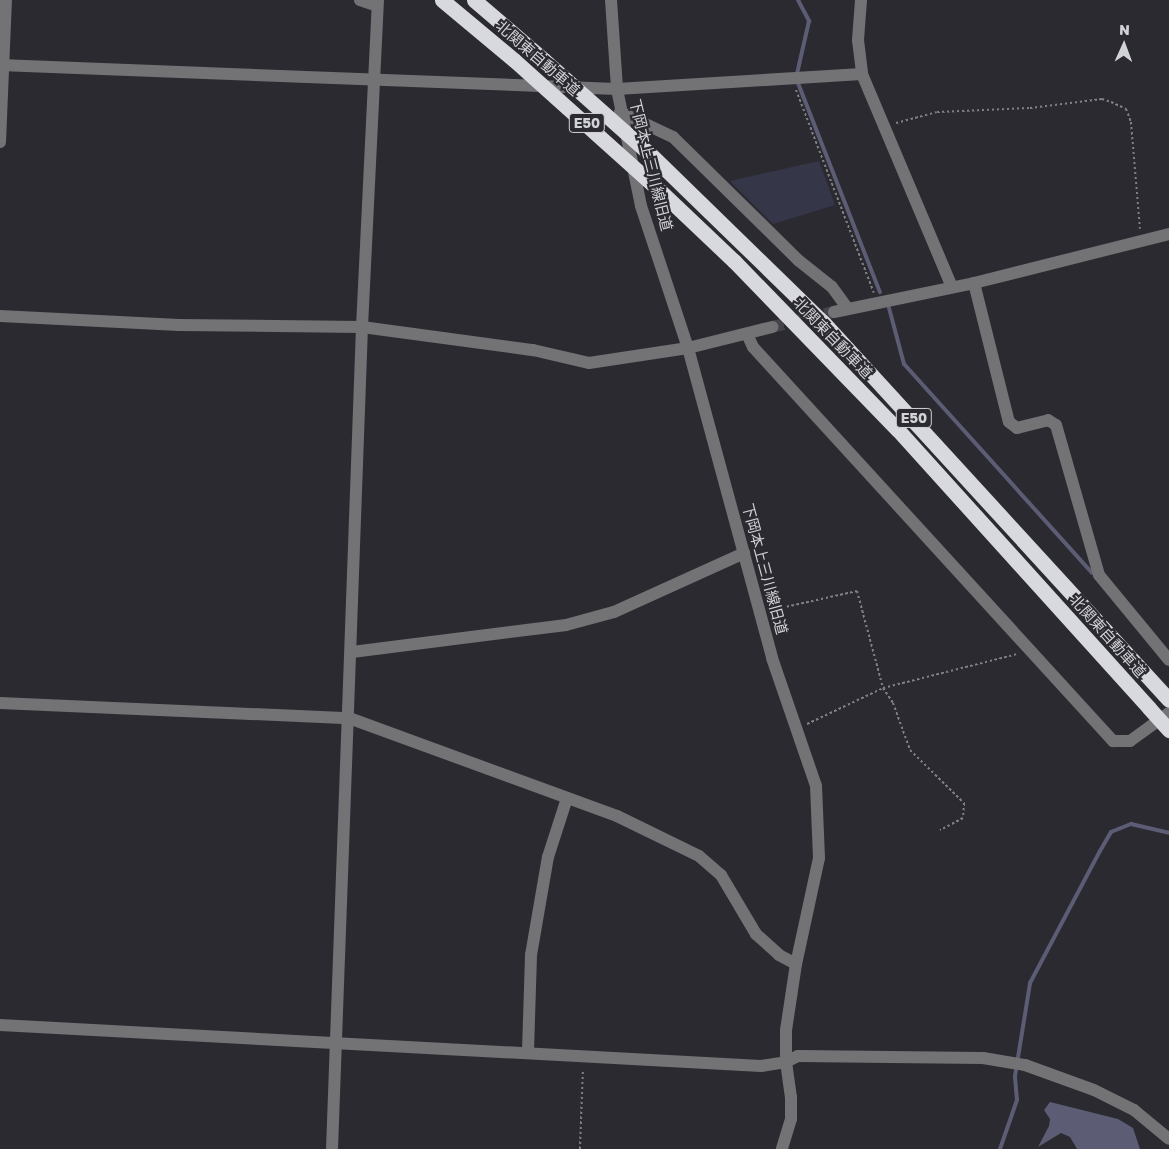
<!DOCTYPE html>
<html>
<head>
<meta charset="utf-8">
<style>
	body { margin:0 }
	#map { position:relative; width:1169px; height:1149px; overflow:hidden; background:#2a2a30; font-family:"Golos Text","Noto Sans JP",sans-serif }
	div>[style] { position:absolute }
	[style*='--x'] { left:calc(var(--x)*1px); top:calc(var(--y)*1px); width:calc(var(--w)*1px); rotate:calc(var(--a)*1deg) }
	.green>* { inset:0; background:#363649 }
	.water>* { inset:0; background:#5c5c75 }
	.stream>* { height:4px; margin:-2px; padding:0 2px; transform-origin:2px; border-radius:2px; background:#5c5c75 }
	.minor-tunnel>* { height:12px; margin-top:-6px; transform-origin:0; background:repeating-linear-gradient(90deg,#434349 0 12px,transparent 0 18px) }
	.path>* { height:2px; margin-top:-1px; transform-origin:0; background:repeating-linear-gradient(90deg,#808185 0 2.5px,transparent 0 5px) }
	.minor>* { height:12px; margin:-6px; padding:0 6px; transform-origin:6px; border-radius:6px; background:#737376 }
	.highway>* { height:15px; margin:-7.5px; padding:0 7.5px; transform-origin:7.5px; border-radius:7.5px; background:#d8d8df }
	.highway-bridge>* { height:15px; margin:-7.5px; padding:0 7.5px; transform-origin:7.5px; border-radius:7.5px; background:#d8d8df }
	span { translate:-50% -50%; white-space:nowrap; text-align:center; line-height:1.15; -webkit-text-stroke:4.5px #2a2a30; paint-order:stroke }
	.shield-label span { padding:1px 4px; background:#2a2a30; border:1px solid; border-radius:4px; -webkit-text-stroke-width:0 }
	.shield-label { font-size:14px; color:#d2d3d6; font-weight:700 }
	.street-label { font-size:15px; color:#d2d3d6 }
	.north { position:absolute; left:1099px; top:20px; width:50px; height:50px; -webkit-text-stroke:4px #2a2a30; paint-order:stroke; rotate:2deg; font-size:14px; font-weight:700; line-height:20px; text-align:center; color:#d2d3d6 }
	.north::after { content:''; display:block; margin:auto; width:18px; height:22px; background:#d2d3d6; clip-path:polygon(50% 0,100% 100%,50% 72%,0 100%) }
</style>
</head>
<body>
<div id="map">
	<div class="green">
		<i style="clip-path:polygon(819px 161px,835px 205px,773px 224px,730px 181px)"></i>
	</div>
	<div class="water">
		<i style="clip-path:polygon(1050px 1102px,1118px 1119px,1133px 1128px,1140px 1149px,1077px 1149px,1070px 1137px,1061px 1133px,1038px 1147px,1049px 1126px,1050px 1119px,1044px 1110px)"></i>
	</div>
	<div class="stream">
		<i style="--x:798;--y:0;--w:24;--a:62"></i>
		<i style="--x:809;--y:21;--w:58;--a:102.8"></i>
		<i style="--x:796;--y:78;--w:230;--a:68.6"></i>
		<i style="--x:889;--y:308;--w:58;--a:75"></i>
		<i style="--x:904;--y:364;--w:281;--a:48"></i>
		<i style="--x:1000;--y:1149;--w:52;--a:-70.9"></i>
		<i style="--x:1017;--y:1100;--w:24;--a:-95"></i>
		<i style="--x:1015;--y:1076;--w:94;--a:-80.8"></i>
		<i style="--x:1030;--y:983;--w:149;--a:-62.1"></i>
		<i style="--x:1100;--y:851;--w:22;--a:-60"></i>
		<i style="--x:1111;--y:832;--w:22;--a:-22"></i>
		<i style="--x:1131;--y:824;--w:39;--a:13"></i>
	</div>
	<div class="minor-tunnel">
		<i style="--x:772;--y:327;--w:64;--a:-13.6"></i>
	</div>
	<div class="path">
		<i style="--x:796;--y:90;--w:217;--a:69"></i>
		<i style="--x:896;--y:123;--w:42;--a:-15"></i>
		<i style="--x:937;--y:112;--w:93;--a:-2.5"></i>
		<i style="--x:1030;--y:108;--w:73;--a:-7.1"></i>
		<i style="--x:1102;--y:99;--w:9;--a:18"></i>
		<i style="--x:1111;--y:102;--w:17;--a:25"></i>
		<i style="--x:1126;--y:109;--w:14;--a:69"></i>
		<i style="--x:1131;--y:122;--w:107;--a:85.2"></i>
		<i style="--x:772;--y:610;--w:87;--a:-12.6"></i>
		<i style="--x:857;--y:591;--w:100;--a:75"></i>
		<i style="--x:883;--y:688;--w:18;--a:56"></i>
		<i style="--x:893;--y:703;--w:50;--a:70.1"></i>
		<i style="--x:910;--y:750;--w:76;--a:44.5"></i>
		<i style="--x:964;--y:803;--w:15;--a:94"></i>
		<i style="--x:963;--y:818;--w:26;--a:152"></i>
		<i style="--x:807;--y:724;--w:84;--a:-25.3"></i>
		<i style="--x:883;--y:688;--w:138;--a:-14.2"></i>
		<i style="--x:580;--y:1149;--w:80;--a:-87.9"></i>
	</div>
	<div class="minor">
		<i style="--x:360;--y:0;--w:18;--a:19"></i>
		<i style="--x:611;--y:0;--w:89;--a:86.1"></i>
		<i style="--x:617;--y:89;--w:119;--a:78.4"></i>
		<i style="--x:641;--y:206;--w:150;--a:71.7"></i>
		<i style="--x:688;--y:348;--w:321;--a:74.8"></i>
		<i style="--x:772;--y:658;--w:135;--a:71"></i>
		<i style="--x:816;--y:786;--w:72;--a:87.6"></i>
		<i style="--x:819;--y:858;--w:108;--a:102.2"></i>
		<i style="--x:796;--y:964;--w:67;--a:98.6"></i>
		<i style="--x:786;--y:1030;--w:32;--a:90"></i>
		<i style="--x:786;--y:1062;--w:35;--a:82"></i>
		<i style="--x:791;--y:1097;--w:22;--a:90"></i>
		<i style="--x:791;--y:1119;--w:31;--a:107"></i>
		<i style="--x:861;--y:0;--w:40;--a:94.3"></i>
		<i style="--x:858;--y:40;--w:34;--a:83"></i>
		<i style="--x:862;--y:74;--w:231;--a:67.1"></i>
		<i style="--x:0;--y:65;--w:617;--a:2.23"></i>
		<i style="--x:617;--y:89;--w:245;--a:-3.5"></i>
		<i style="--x:620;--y:112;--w:59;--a:25.3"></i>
		<i style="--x:673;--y:137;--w:175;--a:44.5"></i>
		<i style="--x:798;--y:260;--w:43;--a:38.5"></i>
		<i style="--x:832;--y:287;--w:26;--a:54"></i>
		<i style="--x:0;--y:142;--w:142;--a:-87.6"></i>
		<i style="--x:974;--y:283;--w:143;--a:75.9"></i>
		<i style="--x:1009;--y:422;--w:10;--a:37"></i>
		<i style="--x:1017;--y:428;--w:32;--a:-14"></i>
		<i style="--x:1048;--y:420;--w:9;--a:32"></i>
		<i style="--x:1056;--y:425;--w:156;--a:74"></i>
		<i style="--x:1099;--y:575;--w:110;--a:50.5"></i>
		<i style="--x:834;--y:312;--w:143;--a:-11.7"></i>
		<i style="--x:974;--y:283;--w:201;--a:-14.1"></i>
		<i style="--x:0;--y:316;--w:179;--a:2.9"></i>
		<i style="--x:179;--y:325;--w:183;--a:0.6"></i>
		<i style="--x:362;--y:327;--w:173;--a:7.7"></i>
		<i style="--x:533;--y:350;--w:57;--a:13.1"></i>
		<i style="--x:589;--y:363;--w:100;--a:-8.6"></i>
		<i style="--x:688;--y:348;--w:87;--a:-14"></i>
		<i style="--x:747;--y:334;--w:14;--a:65"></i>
		<i style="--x:753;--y:347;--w:534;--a:47.58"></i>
		<i style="--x:1113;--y:741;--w:17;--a:0"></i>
		<i style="--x:1130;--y:741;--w:48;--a:-35.7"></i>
		<i style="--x:352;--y:652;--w:216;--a:-7.2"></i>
		<i style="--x:566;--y:625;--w:50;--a:-15.2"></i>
		<i style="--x:614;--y:612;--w:143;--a:-24.4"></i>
		<i style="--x:0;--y:703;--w:349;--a:2.5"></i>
		<i style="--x:349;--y:718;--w:285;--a:20.1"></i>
		<i style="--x:617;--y:816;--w:91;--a:26"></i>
		<i style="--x:699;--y:856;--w:29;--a:41"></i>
		<i style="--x:721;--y:875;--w:69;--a:59.3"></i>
		<i style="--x:756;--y:934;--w:31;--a:42"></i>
		<i style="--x:779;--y:955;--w:19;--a:28"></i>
		<i style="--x:0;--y:1025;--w:762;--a:3.08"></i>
		<i style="--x:761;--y:1066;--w:25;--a:-9"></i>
		<i style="--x:786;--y:1062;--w:13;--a:-27"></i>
		<i style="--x:798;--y:1056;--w:185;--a:0.6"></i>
		<i style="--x:983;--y:1058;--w:43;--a:9.5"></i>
		<i style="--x:1025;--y:1065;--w:73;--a:19.9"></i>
		<i style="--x:1094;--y:1090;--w:45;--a:26.6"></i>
		<i style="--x:1134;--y:1110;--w:45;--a:39.6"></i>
		<i style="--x:528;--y:1051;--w:96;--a:-88.2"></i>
		<i style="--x:531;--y:955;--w:99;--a:-80.2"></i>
		<i style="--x:548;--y:857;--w:62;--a:-72.1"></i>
		<i style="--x:332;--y:1149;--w:823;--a:-87.91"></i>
		<i style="--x:362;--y:327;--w:327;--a:-87.2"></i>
	</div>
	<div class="highway">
		<i style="--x:442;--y:0;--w:94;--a:39.8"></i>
		<i style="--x:474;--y:0;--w:92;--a:40.6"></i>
		<i style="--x:650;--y:154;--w:241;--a:44.2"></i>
		<i style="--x:823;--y:322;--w:512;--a:47.53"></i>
		<i style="--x:658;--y:189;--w:105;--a:43.5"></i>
		<i style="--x:734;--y:261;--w:235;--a:45.9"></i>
		<i style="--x:898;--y:430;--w:375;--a:47.9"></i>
	</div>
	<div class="highway-bridge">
		<i style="--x:514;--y:60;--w:193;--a:41.9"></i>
		<i style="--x:544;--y:60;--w:142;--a:41.6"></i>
		<i style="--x:1149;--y:708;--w:30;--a:48"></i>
	</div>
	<div class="shield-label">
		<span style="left:587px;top:123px">E50</span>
		<span style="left:914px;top:418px">E50</span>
	</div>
	<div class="street-label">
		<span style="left:538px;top:58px;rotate:41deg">北関東自動車道</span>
		<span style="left:651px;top:165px;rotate:76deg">下岡本上三川線旧道</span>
		<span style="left:833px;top:338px;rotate:46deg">北関東自動車道</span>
		<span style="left:765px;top:569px;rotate:75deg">下岡本上三川線旧道</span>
		<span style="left:1108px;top:636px;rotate:48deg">北関東自動車道</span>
	</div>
	<div class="north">N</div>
</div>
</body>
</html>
